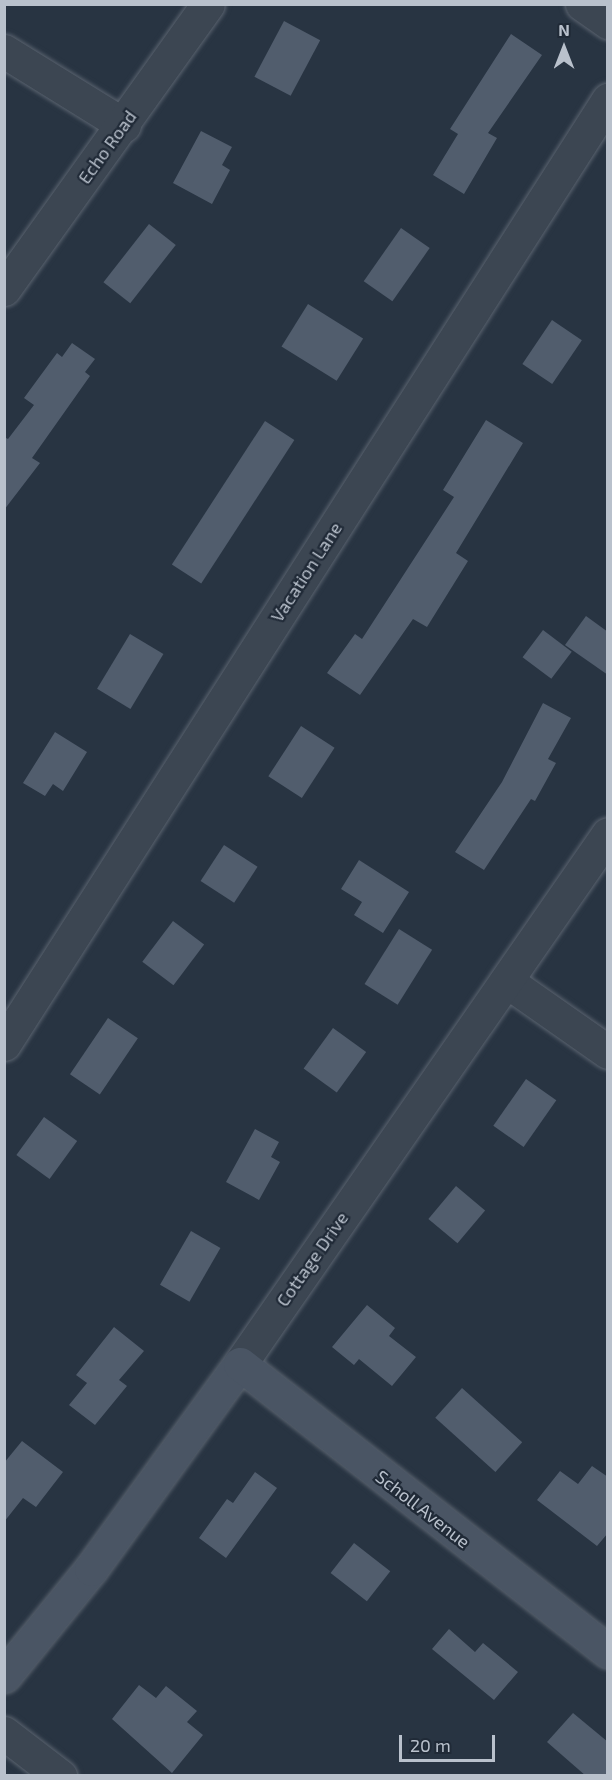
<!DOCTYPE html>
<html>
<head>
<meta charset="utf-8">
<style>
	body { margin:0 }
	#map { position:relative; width:612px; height:1780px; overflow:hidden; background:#283442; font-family:"Exo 2",sans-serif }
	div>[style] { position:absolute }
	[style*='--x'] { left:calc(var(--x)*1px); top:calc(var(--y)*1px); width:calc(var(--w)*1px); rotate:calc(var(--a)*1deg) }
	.building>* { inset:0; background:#515d6d; transform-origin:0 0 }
	.roads { filter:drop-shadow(0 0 2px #5a636f) drop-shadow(0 0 2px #5a636f) }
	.street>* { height:33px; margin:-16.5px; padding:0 16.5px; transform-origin:16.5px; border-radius:16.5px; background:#3c4652 }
	.secondary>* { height:33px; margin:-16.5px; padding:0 16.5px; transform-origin:16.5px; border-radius:16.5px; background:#4a5564 }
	span { translate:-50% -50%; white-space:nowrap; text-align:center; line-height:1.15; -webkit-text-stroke:4.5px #202a37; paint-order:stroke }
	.street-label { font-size:18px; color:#b9c1cc }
	.frame { position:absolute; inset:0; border:6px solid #b9c1cc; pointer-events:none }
	.north { position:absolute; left:534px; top:18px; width:60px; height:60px; -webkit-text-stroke:4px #202a37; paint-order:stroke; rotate:0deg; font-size:16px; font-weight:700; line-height:24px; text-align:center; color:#b9c1cc }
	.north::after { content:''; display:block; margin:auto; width:21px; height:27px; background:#b9c1cc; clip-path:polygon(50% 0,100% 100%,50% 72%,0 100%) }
	.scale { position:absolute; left:399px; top:1735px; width:96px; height:27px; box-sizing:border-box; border:3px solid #b9c1cc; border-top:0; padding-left:8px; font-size:18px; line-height:21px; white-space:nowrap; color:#b9c1cc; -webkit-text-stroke:4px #202a37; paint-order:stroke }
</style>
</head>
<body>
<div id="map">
	<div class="building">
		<i style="left:284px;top:21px;width:41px;height:63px;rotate:28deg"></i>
		<i style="clip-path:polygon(511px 34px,542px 55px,488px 133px,497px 138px,464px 194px,433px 175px,458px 134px,450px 129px)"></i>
		<i style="clip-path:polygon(201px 131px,232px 147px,222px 165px,230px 170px,212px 204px,173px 183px)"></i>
		<i style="left:149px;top:224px;width:34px;height:74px;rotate:38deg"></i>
		<i style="left:401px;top:228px;width:35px;height:65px;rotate:35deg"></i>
		<i style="left:308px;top:304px;width:65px;height:50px;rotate:32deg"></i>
		<i style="left:552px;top:320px;width:36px;height:53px;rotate:34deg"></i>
		<i style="clip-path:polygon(72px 343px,95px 359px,85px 372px,90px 376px,32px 458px,40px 463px,4px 510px,4px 437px,8px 439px,34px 405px,24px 398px,57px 353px,62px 357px)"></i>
		<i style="clip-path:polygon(486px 420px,523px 443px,456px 553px,468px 561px,427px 627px,413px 619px,360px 695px,327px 673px,355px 634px,362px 639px,454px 497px,443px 490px)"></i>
		<i style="left:265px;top:421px;width:35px;height:171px;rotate:33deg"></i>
		<i style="clip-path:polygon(586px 616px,608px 632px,608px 675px,565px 645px)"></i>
		<i style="left:543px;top:630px;width:36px;height:34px;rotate:37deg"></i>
		<i style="left:130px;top:634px;width:39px;height:64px;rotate:31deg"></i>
		<i style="clip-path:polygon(543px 703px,571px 718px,548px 759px,556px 763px,535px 801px,531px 799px,484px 870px,455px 852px,502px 782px)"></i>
		<i style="left:301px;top:726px;width:40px;height:60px;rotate:33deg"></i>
		<i style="clip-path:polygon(55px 732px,87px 752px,63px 791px,53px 784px,45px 796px,23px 783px)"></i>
		<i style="left:224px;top:845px;width:40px;height:43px;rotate:33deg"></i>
		<i style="clip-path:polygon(359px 860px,409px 892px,383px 933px,354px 915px,362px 902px,341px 889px)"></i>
		<i style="left:173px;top:921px;width:39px;height:51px;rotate:37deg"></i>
		<i style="left:399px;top:929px;width:39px;height:65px;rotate:32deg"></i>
		<i style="left:108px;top:1018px;width:36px;height:68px;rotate:34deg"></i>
		<i style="left:333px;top:1028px;width:41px;height:50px;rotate:36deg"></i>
		<i style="left:526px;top:1079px;width:37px;height:57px;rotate:35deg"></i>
		<i style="left:44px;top:1117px;width:41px;height:47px;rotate:36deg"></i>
		<i style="clip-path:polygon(255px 1129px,279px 1142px,271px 1157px,280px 1162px,259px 1200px,226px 1182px)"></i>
		<i style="left:456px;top:1186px;width:38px;height:43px;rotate:40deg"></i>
		<i style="left:191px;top:1231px;width:34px;height:62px;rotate:30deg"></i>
		<i style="clip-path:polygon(367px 1305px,395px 1328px,389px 1336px,416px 1357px,392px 1386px,359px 1359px,354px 1365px,332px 1347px)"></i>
		<i style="clip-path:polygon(114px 1327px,144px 1351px,119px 1380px,127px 1386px,95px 1425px,69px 1405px,87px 1383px,76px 1375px)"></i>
		<i style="left:462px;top:1388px;width:81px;height:40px;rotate:42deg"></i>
		<i style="clip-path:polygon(22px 1441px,63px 1472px,36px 1507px,23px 1498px,4px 1522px,4px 1463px)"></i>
		<i style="clip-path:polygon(592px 1466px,608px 1477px,608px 1533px,597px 1546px,537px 1500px,560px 1471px,578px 1484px)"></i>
		<i style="clip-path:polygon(255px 1472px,277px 1488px,226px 1558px,199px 1538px,227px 1499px,233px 1503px)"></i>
		<i style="left:354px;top:1543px;width:46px;height:38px;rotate:38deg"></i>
		<i style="clip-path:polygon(449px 1629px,475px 1652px,483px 1643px,518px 1672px,494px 1700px,432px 1649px)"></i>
		<i style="clip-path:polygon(139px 1685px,156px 1698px,166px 1686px,197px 1711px,187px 1722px,203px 1735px,172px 1773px,112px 1719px)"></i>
		<i style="clip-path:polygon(573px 1713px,608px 1742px,608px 1776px,586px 1776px,547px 1742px)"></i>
	</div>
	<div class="roads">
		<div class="street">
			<i style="--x:582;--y:4;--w:32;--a:35"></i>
			<i style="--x:4;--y:51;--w:141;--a:31.7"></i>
			<i style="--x:4;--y:289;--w:350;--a:-54.4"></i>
			<i style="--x:508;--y:982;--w:122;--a:35"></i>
			<i style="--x:4;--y:1044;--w:1121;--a:-57.39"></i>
			<i style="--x:240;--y:1364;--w:645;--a:-55.23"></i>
			<i style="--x:4;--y:1733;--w:71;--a:37.5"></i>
		</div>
		<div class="secondary">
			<i style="--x:4;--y:1676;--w:138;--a:-50.9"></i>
			<i style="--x:91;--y:1569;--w:253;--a:-54"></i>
			<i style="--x:240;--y:1364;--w:467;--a:38"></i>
		</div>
	</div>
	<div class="street-label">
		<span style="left:107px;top:147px;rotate:-54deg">Echo Road</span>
		<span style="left:306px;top:572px;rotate:-57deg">Vacation Lane</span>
		<span style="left:312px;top:1259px;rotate:-55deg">Cottage Drive</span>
		<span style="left:423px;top:1509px;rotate:38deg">Scholl Avenue</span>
	</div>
	<div class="frame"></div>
	<div class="north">N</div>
	<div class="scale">20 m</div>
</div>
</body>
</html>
